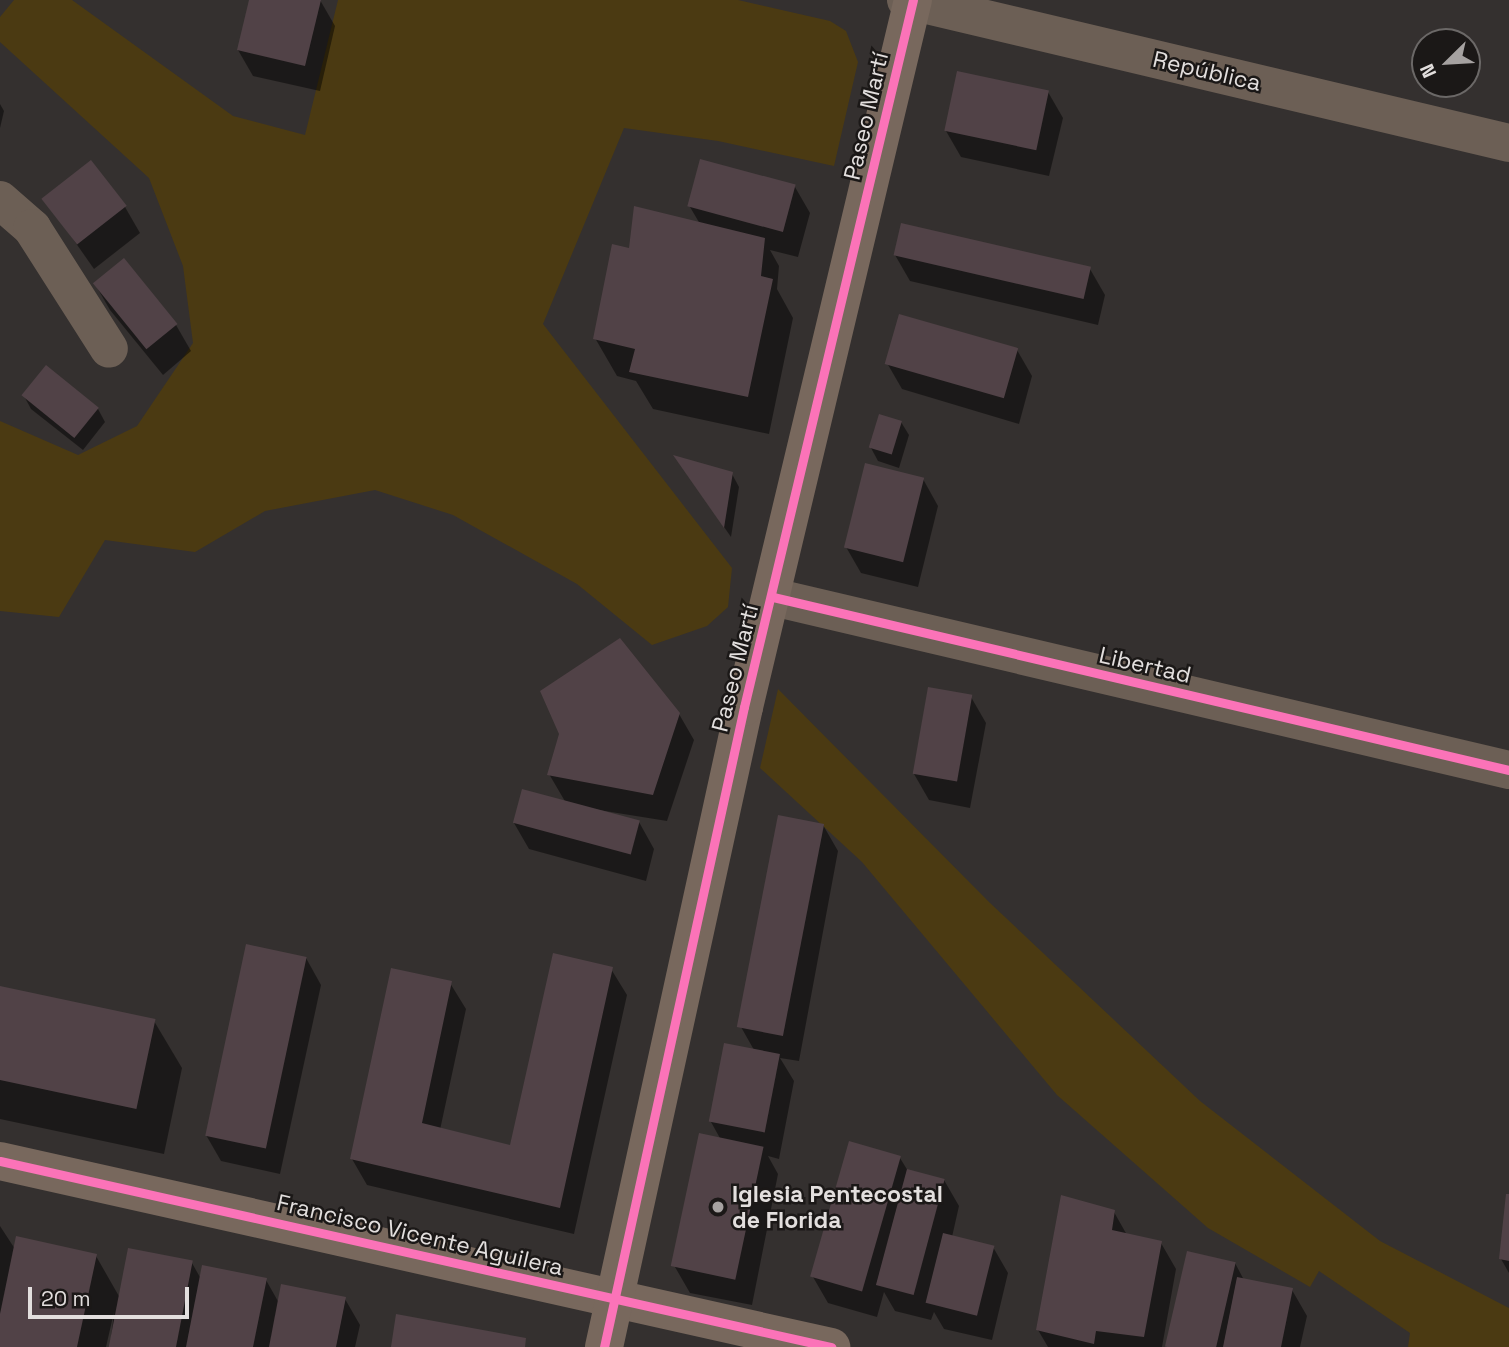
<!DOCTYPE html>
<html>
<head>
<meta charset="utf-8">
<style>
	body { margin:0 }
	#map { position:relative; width:1509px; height:1347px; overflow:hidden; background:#34302f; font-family:"Space Grotesk",sans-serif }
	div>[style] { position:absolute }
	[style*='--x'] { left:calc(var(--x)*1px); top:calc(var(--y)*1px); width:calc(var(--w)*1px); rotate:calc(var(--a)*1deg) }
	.green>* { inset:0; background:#4b3a12 }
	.shadow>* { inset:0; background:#0007 }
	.building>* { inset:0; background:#514247; transform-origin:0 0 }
	.street>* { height:38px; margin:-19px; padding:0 19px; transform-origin:19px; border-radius:19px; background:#6c5f55 }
	.secondary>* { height:38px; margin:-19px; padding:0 19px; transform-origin:19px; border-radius:19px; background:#78685d }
	.cycleway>* { height:9px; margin:-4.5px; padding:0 4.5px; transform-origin:4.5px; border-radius:4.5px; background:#fb73b8 }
	.dots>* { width:19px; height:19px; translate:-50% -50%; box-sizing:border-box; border:4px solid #1b1817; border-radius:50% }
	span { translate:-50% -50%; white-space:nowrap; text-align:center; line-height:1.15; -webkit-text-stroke:5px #1b1817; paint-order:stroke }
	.street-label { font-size:23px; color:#e3dfde }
	.poi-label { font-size:23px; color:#e3dfde; font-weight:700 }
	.left { translate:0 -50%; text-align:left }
	.north { position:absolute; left:1411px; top:28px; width:70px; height:70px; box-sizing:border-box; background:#1b1817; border:2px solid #6b6867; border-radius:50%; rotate:246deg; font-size:19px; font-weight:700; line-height:28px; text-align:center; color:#e3dfde }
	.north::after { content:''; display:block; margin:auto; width:24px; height:32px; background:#a6a2a1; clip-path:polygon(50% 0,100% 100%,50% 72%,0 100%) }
	.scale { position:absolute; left:28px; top:1287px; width:161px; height:32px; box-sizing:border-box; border:4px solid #e3dfde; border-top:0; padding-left:9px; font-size:21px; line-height:24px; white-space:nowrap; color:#e3dfde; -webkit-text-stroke:5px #1b1817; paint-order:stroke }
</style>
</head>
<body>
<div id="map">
	<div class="green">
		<i style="clip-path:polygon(14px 0,72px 0,233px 116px,305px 135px,338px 0,738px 0,830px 21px,846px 31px,858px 62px,834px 166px,718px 141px,624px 128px,543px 324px,732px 568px,728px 607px,707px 626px,652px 645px,577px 584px,453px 515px,375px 490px,265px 511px,195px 552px,105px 540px,59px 617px,0 611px,0 421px,78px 455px,137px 426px,193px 343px,183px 266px,149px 178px,0 42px,0 17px)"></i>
		<i style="clip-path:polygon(778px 689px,989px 902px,1200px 1101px,1380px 1241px,1509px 1308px,1509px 1347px,1408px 1347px,1410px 1333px,1319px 1271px,1310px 1287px,1208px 1228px,1057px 1095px,862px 862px,760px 768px)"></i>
	</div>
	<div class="shadow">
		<i style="clip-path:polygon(251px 0,320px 0,335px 26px,320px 91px,253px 76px,238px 50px)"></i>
		<i style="clip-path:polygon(1048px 92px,1063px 118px,1049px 176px,961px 157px,946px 131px)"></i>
		<i style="clip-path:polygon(0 104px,4px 111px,0 128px)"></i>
		<i style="clip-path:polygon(795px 187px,810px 213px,798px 257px,770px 250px,779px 266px,777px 289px,793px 318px,769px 434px,653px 409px,636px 381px,617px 376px,595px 338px,630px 250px,700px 224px,690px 207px)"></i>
		<i style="clip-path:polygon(45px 199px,125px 207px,140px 233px,94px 269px)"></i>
		<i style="clip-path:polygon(895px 255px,1090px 269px,1105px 295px,1098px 325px,910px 281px)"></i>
		<i style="clip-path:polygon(95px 284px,176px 325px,191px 351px,163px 375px,110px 310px)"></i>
		<i style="clip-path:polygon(1017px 350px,1032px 376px,1019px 424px,902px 389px,887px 363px)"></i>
		<i style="clip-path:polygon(24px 396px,98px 409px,105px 422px,83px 450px,31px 409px)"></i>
		<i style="clip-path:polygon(901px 422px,909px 435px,899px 468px,878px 461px,871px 448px)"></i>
		<i style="clip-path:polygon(683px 468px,732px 474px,739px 487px,731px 537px)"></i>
		<i style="clip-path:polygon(923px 479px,938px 506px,918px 587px,861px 573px,846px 547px)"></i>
		<i style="clip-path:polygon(971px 697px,986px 723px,970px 808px,929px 800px,914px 774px)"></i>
		<i style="clip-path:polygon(679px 714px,694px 740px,667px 821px,580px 807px,639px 822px,654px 849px,646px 881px,529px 849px,514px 823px,566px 803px,549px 774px)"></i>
		<i style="clip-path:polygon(823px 825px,838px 851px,799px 1061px,780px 1058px,794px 1081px,779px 1159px,768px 1156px,778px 1174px,752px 1305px,690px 1293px,675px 1267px,721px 1140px,711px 1122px,754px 1050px,741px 1027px)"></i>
		<i style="clip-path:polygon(306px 958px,321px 985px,280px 1174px,221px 1161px,206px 1135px)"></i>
		<i style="clip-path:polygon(611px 969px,627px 995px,574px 1234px,367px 1185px,352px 1159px,450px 983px,466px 1009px,440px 1130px,511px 1148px)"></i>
		<i style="clip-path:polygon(0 987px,154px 1021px,182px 1068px,164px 1154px,0 1119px)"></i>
		<i style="clip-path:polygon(900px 1158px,908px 1171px,944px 1180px,959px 1206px,952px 1237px,993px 1247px,1008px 1273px,992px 1340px,944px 1329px,934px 1312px,931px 1320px,895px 1311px,884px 1292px,877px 1317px,828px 1303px,813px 1277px)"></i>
		<i style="clip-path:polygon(1509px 1196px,1509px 1273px,1501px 1259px)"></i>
		<i style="clip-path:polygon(1114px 1212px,1127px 1235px,1161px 1243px,1176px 1269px,1162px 1347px,1048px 1347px,1038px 1330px)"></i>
		<i style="clip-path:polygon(0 1226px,15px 1249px,96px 1256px,120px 1298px,192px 1263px,201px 1279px,266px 1280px,279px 1303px,345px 1299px,360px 1325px,355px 1347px,110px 1347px,114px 1312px,106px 1347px,0 1347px)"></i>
		<i style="clip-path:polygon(1235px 1263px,1244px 1280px,1292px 1290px,1307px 1316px,1300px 1347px,1168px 1347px)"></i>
	</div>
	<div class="building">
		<i style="clip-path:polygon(249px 0,321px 0,305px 66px,237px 50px)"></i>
		<i style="left:957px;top:71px;width:94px;height:61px;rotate:12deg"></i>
		<i style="left:700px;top:159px;width:99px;height:49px;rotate:15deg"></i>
		<i style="left:91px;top:160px;width:58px;height:63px;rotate:52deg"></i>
		<i style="clip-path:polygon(634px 206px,765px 238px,761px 276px,773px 279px,748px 397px,629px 372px,635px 349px,593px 339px,612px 244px,629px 248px)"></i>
		<i style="left:901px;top:223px;width:195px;height:33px;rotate:13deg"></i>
		<i style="left:124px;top:258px;width:85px;height:40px;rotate:51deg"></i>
		<i style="left:899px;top:314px;width:124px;height:52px;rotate:16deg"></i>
		<i style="left:46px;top:365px;width:68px;height:39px;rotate:39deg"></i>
		<i style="left:879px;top:414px;width:24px;height:35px;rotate:17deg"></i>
		<i style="clip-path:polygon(673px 455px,733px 472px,724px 528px)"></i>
		<i style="left:865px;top:463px;width:61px;height:87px;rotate:14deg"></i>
		<i style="clip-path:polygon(620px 638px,680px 713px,653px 795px,547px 775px,559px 734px,540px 691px)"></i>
		<i style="left:928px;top:687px;width:45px;height:88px;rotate:10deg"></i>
		<i style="left:522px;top:789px;width:122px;height:35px;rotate:15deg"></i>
		<i style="left:778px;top:815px;width:47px;height:216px;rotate:11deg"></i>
		<i style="left:246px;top:944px;width:62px;height:196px;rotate:12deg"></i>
		<i style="clip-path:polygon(553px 953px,613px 967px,560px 1208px,350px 1159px,391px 968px,452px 981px,422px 1123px,510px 1145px)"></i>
		<i style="left:0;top:986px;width:159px;height:92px;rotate:12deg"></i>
		<i style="left:724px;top:1043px;width:57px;height:80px;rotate:11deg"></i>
		<i style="left:699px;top:1133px;width:66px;height:136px;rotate:12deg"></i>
		<i style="left:849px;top:1141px;width:54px;height:141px;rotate:16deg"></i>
		<i style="left:907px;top:1169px;width:39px;height:120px;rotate:15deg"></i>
		<i style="clip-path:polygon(1506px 1194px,1509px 1194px,1509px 1261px,1499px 1259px)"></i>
		<i style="clip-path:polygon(1061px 1195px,1115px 1210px,1112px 1230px,1162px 1241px,1144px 1337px,1096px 1331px,1094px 1344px,1036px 1330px)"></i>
		<i style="left:943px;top:1233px;width:53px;height:72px;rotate:14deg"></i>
		<i style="clip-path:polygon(16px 1236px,97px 1254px,77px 1347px,0 1347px,0 1314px)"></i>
		<i style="left:128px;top:1248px;width:66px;height:101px;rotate:11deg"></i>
		<i style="left:1187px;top:1251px;width:50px;height:98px;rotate:13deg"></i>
		<i style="clip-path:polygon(202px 1265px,267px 1278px,253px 1347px,186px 1347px)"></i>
		<i style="clip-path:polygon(1237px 1277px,1293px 1288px,1281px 1347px,1223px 1347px)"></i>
		<i style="clip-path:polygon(281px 1284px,346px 1297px,336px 1347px,269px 1347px)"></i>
		<i style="clip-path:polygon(396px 1314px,526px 1338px,525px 1347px,391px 1347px)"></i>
	</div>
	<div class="street">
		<i style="--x:906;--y:0;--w:620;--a:13.34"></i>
		<i style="--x:0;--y:200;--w:43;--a:41.2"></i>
		<i style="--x:32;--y:228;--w:143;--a:57.5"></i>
		<i style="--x:773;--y:597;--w:756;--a:13.23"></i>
	</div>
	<div class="secondary">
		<i style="--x:0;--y:1161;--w:852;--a:12.62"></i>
		<i style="--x:604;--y:1347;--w:655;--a:-77.66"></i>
		<i style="--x:744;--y:707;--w:727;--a:-76.56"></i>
	</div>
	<div class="cycleway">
		<i style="--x:773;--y:597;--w:756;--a:13.23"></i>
		<i style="--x:0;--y:1161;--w:852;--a:12.62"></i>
		<i style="--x:604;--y:1347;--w:655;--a:-77.66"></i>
		<i style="--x:744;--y:707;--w:727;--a:-76.56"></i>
	</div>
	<div class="dots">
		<i style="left:718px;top:1207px;background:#a6a2a1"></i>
	</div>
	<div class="street-label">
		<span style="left:1207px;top:71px;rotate:13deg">República</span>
		<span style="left:866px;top:116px;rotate:-77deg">Paseo Martí</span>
		<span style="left:1145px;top:665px;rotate:13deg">Libertad</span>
		<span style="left:735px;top:668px;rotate:-76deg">Paseo Martí</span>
		<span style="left:420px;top:1235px;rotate:13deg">Francisco Vicente Aguilera</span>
	</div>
	<div class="poi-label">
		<span class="left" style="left:732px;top:1207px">Iglesia Pentecostal<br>de Florida</span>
	</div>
	<div class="north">N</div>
	<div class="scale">20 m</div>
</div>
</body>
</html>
